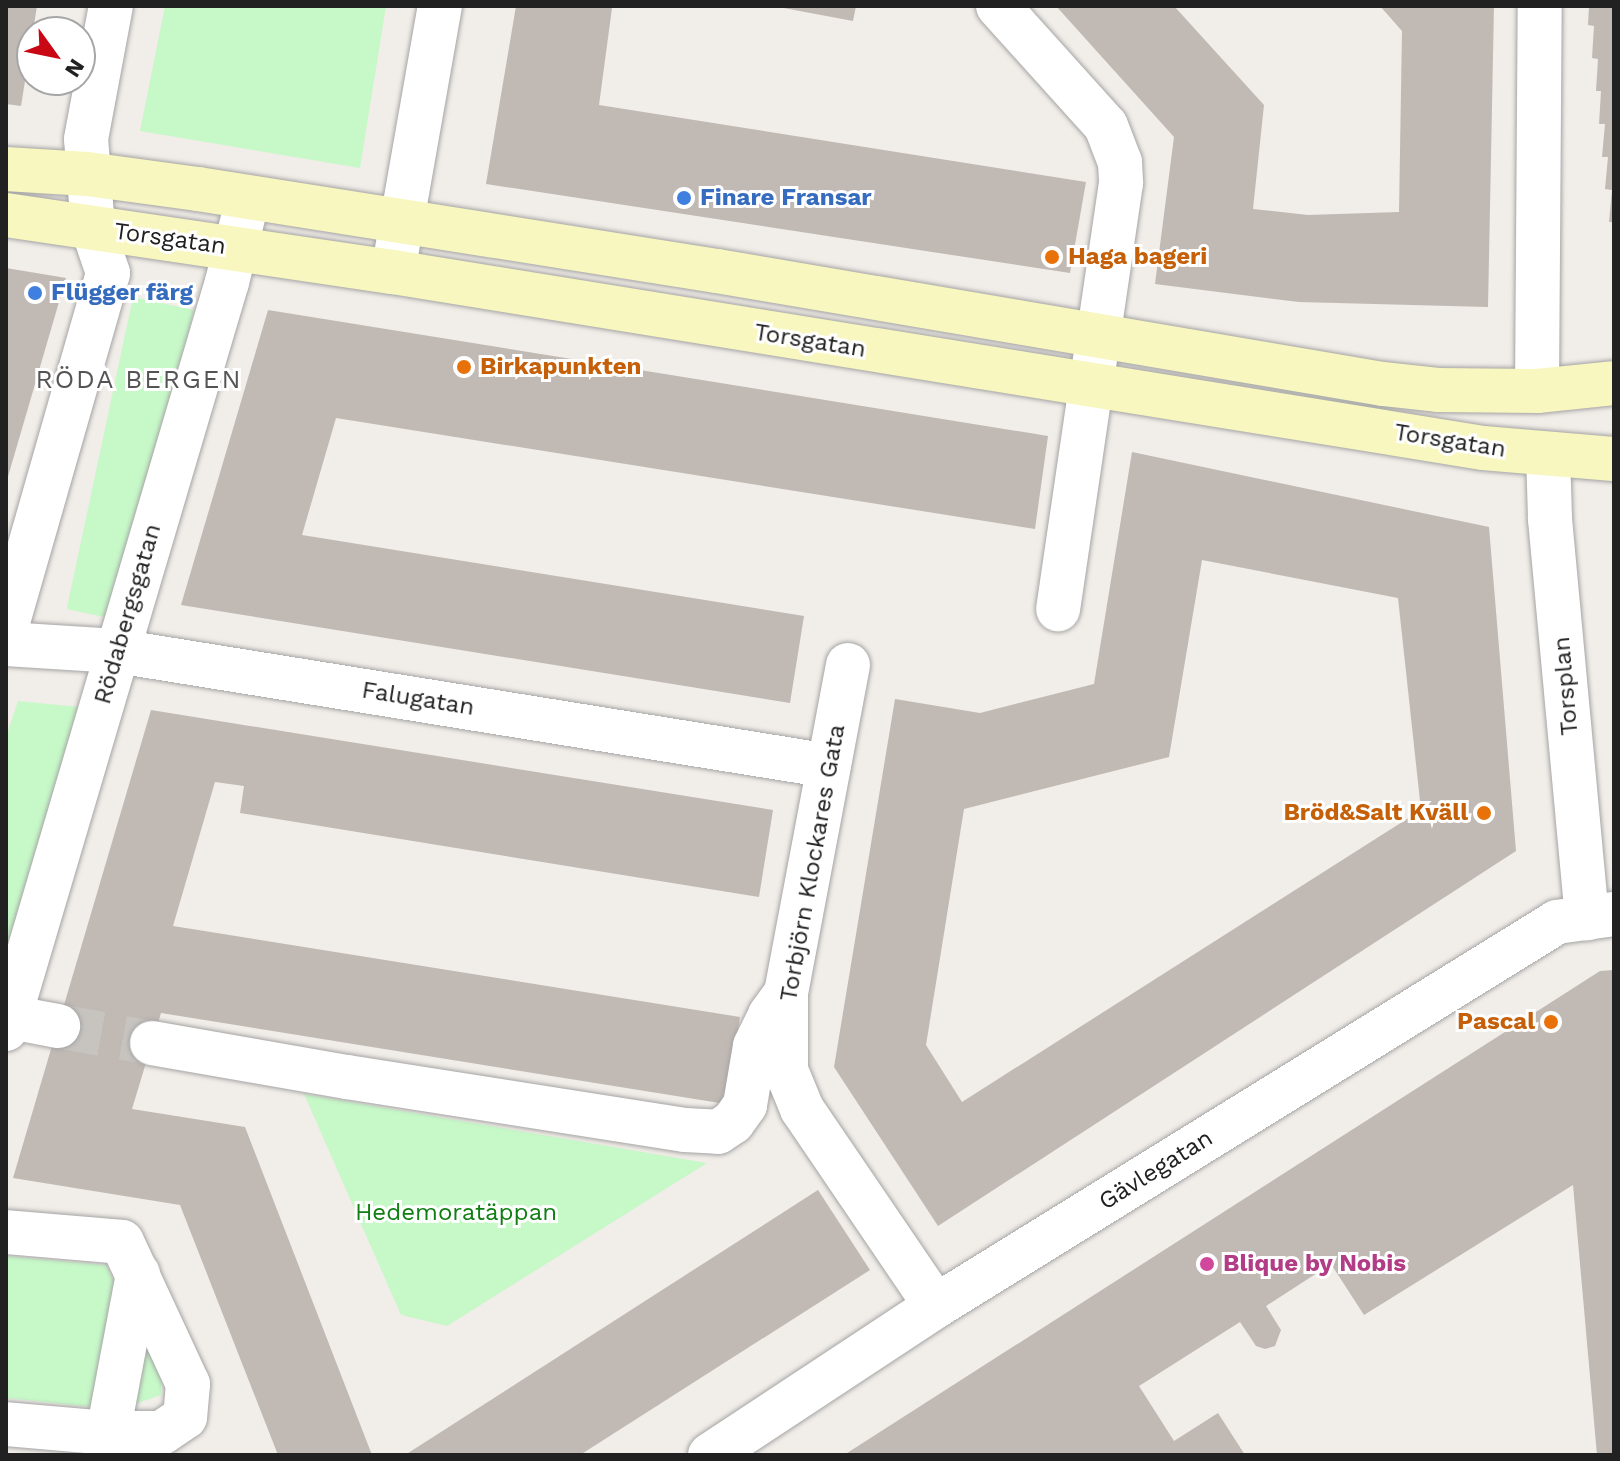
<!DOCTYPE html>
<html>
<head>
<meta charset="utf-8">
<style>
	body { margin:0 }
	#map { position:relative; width:1620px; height:1461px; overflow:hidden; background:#f1ede8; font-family:"Work Sans",sans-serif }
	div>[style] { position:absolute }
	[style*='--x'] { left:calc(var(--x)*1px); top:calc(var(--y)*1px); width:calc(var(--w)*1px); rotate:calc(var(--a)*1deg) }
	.park>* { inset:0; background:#c7f8c8; transform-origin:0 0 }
	.building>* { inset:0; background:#c1b9b4 }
	.street-tunnel>* { height:44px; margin-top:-22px; transform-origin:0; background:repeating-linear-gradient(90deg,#c7c4c0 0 44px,transparent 0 66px) }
	.roads { filter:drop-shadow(0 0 2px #a5a5a5) drop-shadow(0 0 2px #a5a5a5) }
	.street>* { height:44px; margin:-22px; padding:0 22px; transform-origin:22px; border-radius:22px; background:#fff }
	.secondary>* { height:44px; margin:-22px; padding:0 22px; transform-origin:22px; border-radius:22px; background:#f8f7bf }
	.dots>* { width:22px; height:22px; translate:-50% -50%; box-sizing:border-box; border:4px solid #fff; border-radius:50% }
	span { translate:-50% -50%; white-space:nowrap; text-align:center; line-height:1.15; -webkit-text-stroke:6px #fff; paint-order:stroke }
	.shop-label { font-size:24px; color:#366cbe; font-weight:700 }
	.left { translate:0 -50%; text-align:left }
	.street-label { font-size:24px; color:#212121 }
	.food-label { font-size:24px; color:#c56008; font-weight:700 }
	.right { translate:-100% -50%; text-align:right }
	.park-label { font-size:24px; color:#107e12 }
	.hotel-label { font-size:24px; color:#b23c85; font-weight:700 }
	.neighbourhood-label { font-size:26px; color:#545454; letter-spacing:2px }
	.frame { position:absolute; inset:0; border:8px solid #212121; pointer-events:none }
	.north { position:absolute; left:16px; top:16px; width:80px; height:80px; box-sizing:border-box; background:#fff; border:2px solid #a6a6a6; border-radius:50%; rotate:123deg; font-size:22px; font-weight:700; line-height:32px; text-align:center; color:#212121 }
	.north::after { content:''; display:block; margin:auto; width:28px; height:36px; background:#ca0714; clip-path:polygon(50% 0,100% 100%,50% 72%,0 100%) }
</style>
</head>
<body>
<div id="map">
	<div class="park">
		<i style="clip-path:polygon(165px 6px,386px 6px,360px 168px,140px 131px)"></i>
		<i style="left:133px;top:297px;width:62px;height:319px;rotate:12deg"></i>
		<i style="clip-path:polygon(18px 701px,79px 707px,6px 950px,6px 737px)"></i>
		<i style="clip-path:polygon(304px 1094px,707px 1163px,447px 1326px,401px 1315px)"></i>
		<i style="clip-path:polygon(6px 1256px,106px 1265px,161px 1369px,161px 1395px,118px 1410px,6px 1398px)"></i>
	</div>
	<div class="building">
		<i style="clip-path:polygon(6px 6px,37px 6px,21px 106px,6px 104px)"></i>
		<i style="clip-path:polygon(516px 6px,612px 8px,599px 105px,1086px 182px,1070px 273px,486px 184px)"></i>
		<i style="clip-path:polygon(773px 6px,856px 6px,853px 21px)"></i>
		<i style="clip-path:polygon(1056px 6px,1174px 6px,1264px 105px,1253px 209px,1308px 215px,1399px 212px,1402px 31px,1380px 6px,1494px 6px,1488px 307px,1299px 302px,1155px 284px,1174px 137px)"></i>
		<i style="clip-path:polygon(1589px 6px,1614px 6px,1614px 222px,1609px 222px,1612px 190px,1605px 189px,1608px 157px,1602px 157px,1605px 124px,1599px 124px,1601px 91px,1596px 91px,1598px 59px,1592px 58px,1594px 26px,1588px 25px)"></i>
		<i style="clip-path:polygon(6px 268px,66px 278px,7px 480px,6px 480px)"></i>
		<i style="clip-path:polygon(268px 310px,1048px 436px,1035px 529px,336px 418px,302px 535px,804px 616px,790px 703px,181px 605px)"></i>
		<i style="clip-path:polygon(evenodd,1132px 452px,1489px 527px,1516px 851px,938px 1226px,834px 1067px,895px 699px,980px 713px,1094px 684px,1132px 452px,1202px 560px,1398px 598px,1421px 810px,962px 1102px,926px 1045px,964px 809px,1169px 757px,1202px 560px)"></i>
		<i style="clip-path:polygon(151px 710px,773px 810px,759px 897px,240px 813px,244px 786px,215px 782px,173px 926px,740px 1017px,726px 1104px,161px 1013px,132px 1109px,245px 1127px,372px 1455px,278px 1455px,180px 1205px,13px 1178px)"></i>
		<i style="clip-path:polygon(1614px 970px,1614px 1455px,1597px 1455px,1573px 1185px,1364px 1315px,1331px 1264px,1266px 1306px,1281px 1330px,1275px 1346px,1265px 1349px,1256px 1346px,1240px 1322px,1139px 1386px,1174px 1441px,1218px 1413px,1245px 1455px,844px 1455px,1600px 971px)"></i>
		<i style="clip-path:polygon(818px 1190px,870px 1270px,580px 1455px,405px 1455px)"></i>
	</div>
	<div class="street-tunnel">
		<i style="--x:58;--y:1026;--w:96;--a:10.3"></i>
	</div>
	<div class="roads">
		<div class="street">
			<i style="--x:998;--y:6;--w:161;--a:48"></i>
			<i style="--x:1106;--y:126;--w:39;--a:69"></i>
			<i style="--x:1120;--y:162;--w:21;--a:87"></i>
			<i style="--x:1121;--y:183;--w:431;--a:98.4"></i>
			<i style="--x:393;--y:272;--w:270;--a:-80"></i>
			<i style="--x:1537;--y:391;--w:385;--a:-89.6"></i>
			<i style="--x:1548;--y:454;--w:65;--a:88.2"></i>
			<i style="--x:1550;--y:519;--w:401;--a:84.7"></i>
			<i style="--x:6;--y:629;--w:370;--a:-74"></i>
			<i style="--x:108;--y:273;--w:46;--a:-108.8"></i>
			<i style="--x:93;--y:229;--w:90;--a:-94.4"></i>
			<i style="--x:86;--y:139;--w:135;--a:-79.4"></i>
			<i style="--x:6;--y:644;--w:111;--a:3.6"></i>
			<i style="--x:117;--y:651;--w:721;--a:9.17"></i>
			<i style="--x:848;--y:665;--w:334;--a:100.7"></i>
			<i style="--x:786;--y:993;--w:77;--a:90"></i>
			<i style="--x:786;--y:1070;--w:42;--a:67.7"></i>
			<i style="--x:802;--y:1109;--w:238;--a:55.8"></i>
			<i style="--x:10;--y:1017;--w:49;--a:10.6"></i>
			<i style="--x:6;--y:1029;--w:779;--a:-73.52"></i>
			<i style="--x:227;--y:282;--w:87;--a:-76"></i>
			<i style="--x:152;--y:1043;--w:198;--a:9.9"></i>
			<i style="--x:347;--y:1077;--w:342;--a:8.9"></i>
			<i style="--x:685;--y:1130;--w:33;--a:3"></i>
			<i style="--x:718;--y:1132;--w:18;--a:-34"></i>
			<i style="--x:733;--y:1122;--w:21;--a:-55"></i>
			<i style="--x:745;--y:1105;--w:60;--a:-80.4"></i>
			<i style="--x:755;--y:1046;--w:34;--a:-64"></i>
			<i style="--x:770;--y:1015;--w:27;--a:-54"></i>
			<i style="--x:6;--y:1232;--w:116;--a:4.9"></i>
			<i style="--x:122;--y:1242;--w:157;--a:65.1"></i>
			<i style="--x:188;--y:1384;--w:33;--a:95"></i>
			<i style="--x:185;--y:1417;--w:29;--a:146"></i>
			<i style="--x:161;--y:1433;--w:53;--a:180"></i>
			<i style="--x:108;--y:1433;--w:102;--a:-175"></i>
			<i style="--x:108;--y:1433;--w:162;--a:-79.3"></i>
			<i style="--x:710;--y:1455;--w:271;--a:-33.4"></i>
			<i style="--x:936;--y:1306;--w:730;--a:-31.73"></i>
			<i style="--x:1557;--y:922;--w:58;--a:-8"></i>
		</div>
		<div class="secondary">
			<i style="--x:6;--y:169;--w:81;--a:3.5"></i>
			<i style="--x:87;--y:174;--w:112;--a:7.7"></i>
			<i style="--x:198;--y:189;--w:525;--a:8.98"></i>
			<i style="--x:717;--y:271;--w:676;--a:9.63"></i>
			<i style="--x:1383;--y:384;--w:55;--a:6.2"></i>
			<i style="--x:1438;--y:390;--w:99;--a:0.6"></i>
			<i style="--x:1537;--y:391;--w:77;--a:-5.9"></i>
			<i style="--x:6;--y:215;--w:391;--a:8.4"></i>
			<i style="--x:393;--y:272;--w:1104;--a:9.17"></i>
			<i style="--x:1483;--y:448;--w:131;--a:4.8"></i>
		</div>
	</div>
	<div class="dots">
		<i style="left:684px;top:198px;background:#3f7fe0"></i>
		<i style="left:1052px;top:257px;background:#e8710a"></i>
		<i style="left:35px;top:293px;background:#3f7fe0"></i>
		<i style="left:464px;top:367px;background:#e8710a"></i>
		<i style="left:1484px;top:813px;background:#e8710a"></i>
		<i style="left:1551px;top:1022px;background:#e8710a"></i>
		<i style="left:1207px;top:1264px;background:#d1479c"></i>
	</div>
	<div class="shop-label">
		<span class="left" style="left:700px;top:198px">Finare Fransar</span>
		<span class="left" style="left:51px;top:293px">Flügger färg</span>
	</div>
	<div class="street-label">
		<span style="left:170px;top:239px;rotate:8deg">Torsgatan</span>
		<span style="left:810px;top:341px;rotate:9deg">Torsgatan</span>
		<span style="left:1450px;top:441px;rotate:9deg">Torsgatan</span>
		<span style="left:128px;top:614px;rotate:-74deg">Rödabergsgatan</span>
		<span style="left:1566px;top:686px;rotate:-95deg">Torsplan</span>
		<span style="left:418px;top:699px;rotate:9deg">Falugatan</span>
		<span style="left:813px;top:863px;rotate:-80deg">Torbjörn Klockares Gata</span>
		<span style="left:1156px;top:1170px;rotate:-32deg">Gävlegatan</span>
	</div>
	<div class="food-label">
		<span class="left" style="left:1068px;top:257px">Haga bageri</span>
		<span class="left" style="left:480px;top:367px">Birkapunkten</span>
		<span class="right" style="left:1468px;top:813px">Bröd&amp;Salt Kväll</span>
		<span class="right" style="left:1535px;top:1022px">Pascal</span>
	</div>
	<div class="park-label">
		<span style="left:456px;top:1213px">Hedemoratäppan</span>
	</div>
	<div class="hotel-label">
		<span class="left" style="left:1223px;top:1264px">Blique by Nobis</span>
	</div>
	<div class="neighbourhood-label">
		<span style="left:139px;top:380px">RÖDA BERGEN</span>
	</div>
	<div class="frame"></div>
	<div class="north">N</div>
</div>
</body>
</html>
